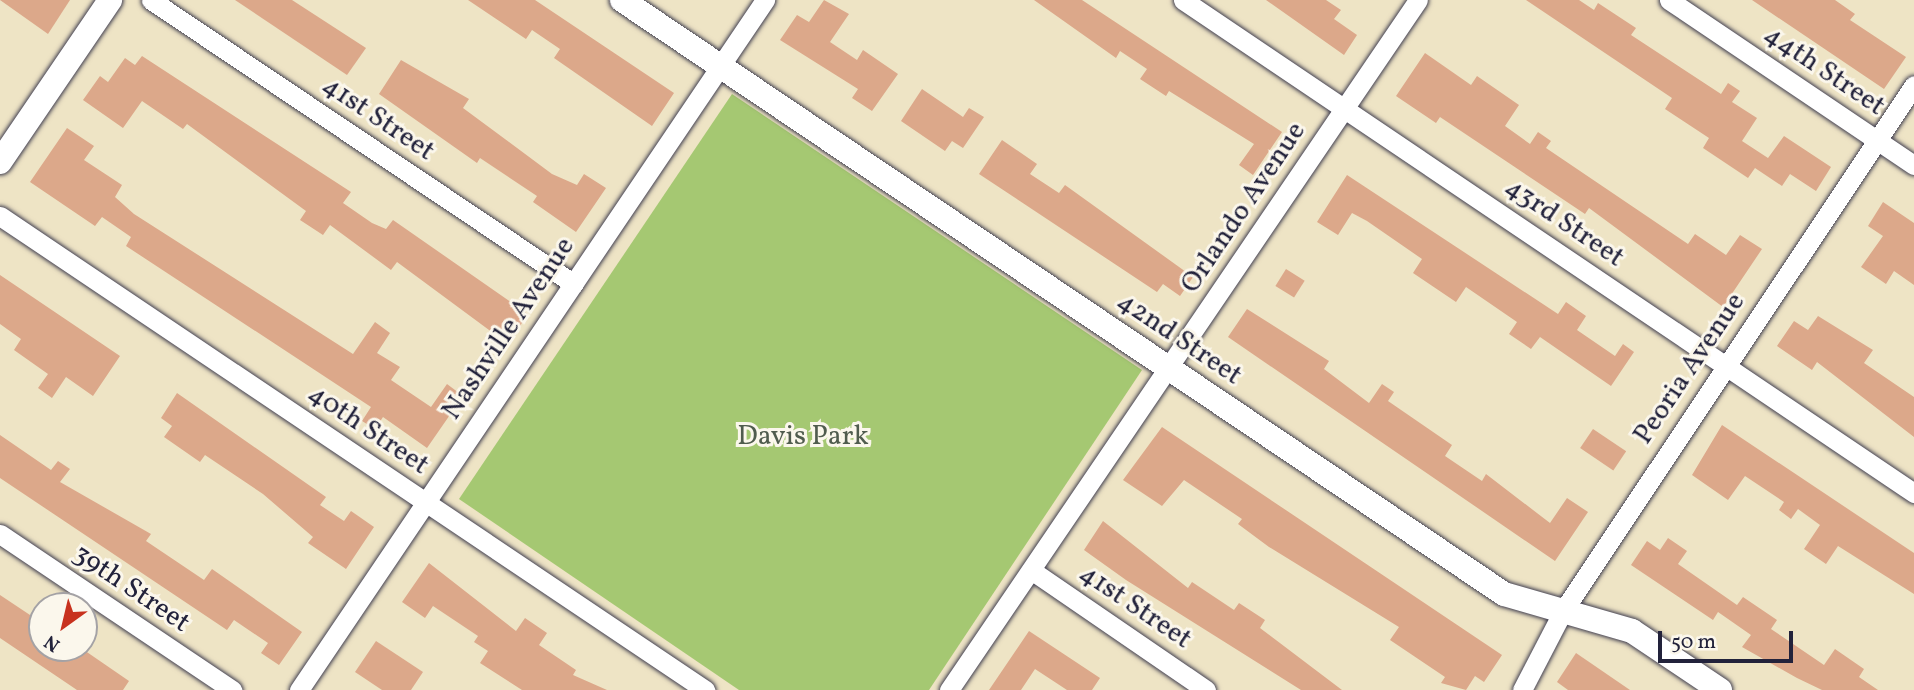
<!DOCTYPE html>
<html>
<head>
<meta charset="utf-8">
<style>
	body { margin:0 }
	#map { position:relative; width:1914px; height:690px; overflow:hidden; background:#eee4c5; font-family:Vollkorn,serif }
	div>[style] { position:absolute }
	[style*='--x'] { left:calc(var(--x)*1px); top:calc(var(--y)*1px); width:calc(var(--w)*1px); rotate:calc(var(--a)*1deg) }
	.green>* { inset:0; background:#a5c872 }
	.building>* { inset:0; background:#dca88a; transform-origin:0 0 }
	.roads { filter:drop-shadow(0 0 2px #413f50) drop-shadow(0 0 2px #413f50) }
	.minor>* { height:19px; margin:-9.5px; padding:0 9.5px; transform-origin:9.5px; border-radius:9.5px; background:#fff }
	.tertiary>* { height:24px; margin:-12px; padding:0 12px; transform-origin:12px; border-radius:12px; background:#fff }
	span { translate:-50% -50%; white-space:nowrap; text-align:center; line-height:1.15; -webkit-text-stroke:6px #fbf7ec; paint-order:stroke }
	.street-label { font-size:28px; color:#22223b }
	.park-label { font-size:28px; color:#505c4e }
	.north { position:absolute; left:28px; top:592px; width:70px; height:70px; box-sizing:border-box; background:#fbf7ec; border:2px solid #a4a2a5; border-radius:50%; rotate:214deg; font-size:19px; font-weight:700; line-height:28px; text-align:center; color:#22223b }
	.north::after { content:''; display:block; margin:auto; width:24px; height:32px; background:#c8321e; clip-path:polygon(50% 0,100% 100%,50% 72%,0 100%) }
	.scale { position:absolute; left:1658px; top:631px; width:135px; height:32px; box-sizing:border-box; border:4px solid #22223b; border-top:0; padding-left:9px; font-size:21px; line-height:24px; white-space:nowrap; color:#22223b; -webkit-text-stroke:5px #fbf7ec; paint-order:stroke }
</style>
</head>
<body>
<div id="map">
	<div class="green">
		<i style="clip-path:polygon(732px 94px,1142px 370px,929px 690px,739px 690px,459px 499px)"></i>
	</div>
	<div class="building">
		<i style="clip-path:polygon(0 0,70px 0,48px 34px)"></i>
		<i style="clip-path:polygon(235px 0,292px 0,366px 48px,347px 75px)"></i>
		<i style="clip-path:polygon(468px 0,535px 0,674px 93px,652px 126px,554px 58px,560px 49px,532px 30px,526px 39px)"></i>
		<i style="clip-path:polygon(824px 0,849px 14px,830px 42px,857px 60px,863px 50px,898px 74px,872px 111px,852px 98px,858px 89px,780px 40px,797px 15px,809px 22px)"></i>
		<i style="clip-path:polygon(1034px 0,1082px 0,1282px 132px,1253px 175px,1239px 165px,1254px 144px,1169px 91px,1166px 96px,1140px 79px,1147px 69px,1120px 51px,1116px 58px)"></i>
		<i style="clip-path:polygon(1266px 0,1326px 0,1341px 10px,1334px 19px,1357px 35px,1344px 55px)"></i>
		<i style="clip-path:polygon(1526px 0,1579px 0,1594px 10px,1598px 3px,1636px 28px,1631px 35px,1721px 94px,1728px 83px,1740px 91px,1732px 102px,1757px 118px,1742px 141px,1768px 158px,1784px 136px,1831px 167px,1816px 191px,1790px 174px,1782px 186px,1755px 168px,1748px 178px,1703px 148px,1709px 138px,1665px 109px,1672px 98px)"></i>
		<i style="clip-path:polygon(1752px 0,1835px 0,1855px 14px,1850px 20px,1906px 57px,1884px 89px)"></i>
		<i style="clip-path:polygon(1425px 53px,1471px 85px,1477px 76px,1519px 105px,1505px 126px,1530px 144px,1538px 132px,1551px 141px,1546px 148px,1688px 244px,1695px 234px,1726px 255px,1740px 235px,1762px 249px,1723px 307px,1589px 208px,1585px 214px,1440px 117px,1436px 123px,1396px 96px)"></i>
		<i style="clip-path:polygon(142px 56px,351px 192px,343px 203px,372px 223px,386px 229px,393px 220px,528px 314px,508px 344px,397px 262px,391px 270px,330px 225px,323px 235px,300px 220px,306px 211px,187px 124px,183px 129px,142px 101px,123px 128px,83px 100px,100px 76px,108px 82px,125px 58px,135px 65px)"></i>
		<i style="clip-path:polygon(401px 60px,469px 99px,463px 108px,552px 174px,577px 185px,584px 174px,606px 188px,576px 232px,533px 202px,537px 196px,480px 158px,477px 163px,379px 94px)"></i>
		<i style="clip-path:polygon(922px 89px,963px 117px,969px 108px,984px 117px,963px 148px,952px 141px,945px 151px,901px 121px)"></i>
		<i style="clip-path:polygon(67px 128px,94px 146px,84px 160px,122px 185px,115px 197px,134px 214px,353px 354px,375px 322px,390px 333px,377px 353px,400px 367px,391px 380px,431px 407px,447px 384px,463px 396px,427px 448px,383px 417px,375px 429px,362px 421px,371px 407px,126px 246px,131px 237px,102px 217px,95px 226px,30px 182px)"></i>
		<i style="clip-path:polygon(1002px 140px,1037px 164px,1030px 174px,1059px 193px,1065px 185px,1193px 277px,1180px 296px,1163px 284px,1157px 292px,979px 174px)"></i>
		<i style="clip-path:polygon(1347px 175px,1558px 314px,1566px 302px,1586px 316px,1577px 330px,1615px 356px,1623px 344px,1634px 352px,1611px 386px,1540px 337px,1531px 349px,1509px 334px,1517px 322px,1466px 287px,1456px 302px,1413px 273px,1422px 259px,1367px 221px,1352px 213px,1338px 235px,1317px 222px)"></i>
		<i style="clip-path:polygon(1883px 202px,1914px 223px,1914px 285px,1894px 271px,1886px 284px,1861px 267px,1883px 236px,1868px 226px)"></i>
		<i style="left:1286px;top:269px;width:22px;height:20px;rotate:32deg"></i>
		<i style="clip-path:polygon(0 275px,120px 356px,93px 396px,66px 377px,52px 398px,38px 388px,48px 374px,14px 350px,21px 339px,0 324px)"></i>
		<i style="clip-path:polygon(1247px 309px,1329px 361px,1324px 369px,1369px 403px,1382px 384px,1394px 392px,1388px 401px,1452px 445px,1445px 456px,1482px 481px,1486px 474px,1550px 523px,1567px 498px,1588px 512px,1555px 561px,1228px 337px)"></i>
		<i style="clip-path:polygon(1818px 316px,1873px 350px,1864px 363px,1914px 397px,1914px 437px,1817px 362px,1812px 370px,1777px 346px,1794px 321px,1808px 330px)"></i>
		<i style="clip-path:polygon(177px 393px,326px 497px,320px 505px,344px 521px,351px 511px,374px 527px,346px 569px,308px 543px,313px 537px,263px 494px,205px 455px,200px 462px,164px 437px,172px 426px,161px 418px)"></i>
		<i style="clip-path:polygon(1722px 425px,1914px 553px,1914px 594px,1838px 546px,1826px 564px,1804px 549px,1820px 525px,1798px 509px,1791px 519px,1779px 510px,1784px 502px,1745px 476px,1728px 500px,1692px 475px)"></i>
		<i style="clip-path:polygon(1162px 427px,1502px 655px,1484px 682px,1475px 676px,1466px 690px,1441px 683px,1445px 677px,1390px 640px,1399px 627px,1269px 547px,1238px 524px,1242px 519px,1184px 480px,1162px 506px,1123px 480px)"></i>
		<i style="left:1593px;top:429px;width:40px;height:23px;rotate:34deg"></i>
		<i style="clip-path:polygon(0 435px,51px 470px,58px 461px,70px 469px,60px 482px,151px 534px,146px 541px,204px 580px,212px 569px,302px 632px,279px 665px,261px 653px,268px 643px,234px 620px,227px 630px,0 478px)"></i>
		<i style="clip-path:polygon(1103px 521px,1188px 588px,1192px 582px,1234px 610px,1239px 603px,1265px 620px,1260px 628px,1342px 690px,1301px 690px,1126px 580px,1084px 550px)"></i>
		<i style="clip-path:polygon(1668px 538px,1687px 551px,1678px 564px,1737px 605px,1743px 597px,1777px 620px,1771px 629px,1824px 665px,1835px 649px,1864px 669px,1859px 677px,1878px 690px,1822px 690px,1797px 678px,1742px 647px,1751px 635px,1718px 612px,1713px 620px,1631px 565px,1647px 541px,1660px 550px)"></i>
		<i style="clip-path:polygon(429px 563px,516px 631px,525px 618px,547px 633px,539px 645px,576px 670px,573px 675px,607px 690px,522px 690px,480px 663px,488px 651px,474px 642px,478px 636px,433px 606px,425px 618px,402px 602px)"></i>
		<i style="clip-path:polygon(0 595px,42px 623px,42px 648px,81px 648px,129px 681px,123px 690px,77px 690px,0 638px)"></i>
		<i style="clip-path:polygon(1029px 631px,1100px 678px,1092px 690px,1067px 690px,1035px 669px,1021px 690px,989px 690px)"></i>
		<i style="clip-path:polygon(376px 641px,423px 672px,411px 690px,382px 690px,355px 672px)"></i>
		<i style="clip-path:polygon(1576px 653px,1630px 690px,1568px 690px,1557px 682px)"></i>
	</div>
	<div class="roads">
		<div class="minor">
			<i style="--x:151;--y:0;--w:509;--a:33.88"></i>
			<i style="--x:1183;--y:0;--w:882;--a:34"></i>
			<i style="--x:1669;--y:0;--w:295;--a:34"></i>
			<i style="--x:0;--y:216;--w:850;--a:33.91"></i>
			<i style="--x:0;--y:534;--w:280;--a:33.9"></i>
			<i style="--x:1031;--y:570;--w:212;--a:34.4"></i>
			<i style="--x:299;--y:690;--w:833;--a:-55.97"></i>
			<i style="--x:949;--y:690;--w:834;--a:-55.8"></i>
			<i style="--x:1522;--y:690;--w:89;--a:-62.6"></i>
			<i style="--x:1563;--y:611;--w:632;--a:-56.28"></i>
		</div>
		<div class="tertiary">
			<i style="--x:622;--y:0;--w:1063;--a:33.96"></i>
			<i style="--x:1504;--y:594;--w:133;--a:16.1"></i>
			<i style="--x:1632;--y:631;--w:106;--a:33.8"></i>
			<i style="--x:0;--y:162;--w:196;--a:-55.8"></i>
		</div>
	</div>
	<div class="street-label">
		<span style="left:1824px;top:71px;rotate:34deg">44th Street</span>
		<span style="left:378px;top:119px;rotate:34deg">41st Street</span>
		<span style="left:1244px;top:208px;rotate:-56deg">Orlando Avenue</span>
		<span style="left:1564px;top:223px;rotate:34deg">43rd Street</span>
		<span style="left:509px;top:329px;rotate:-56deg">Nashville Avenue</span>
		<span style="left:1179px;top:339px;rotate:34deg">42nd Street</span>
		<span style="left:1690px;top:369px;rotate:-56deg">Peoria Avenue</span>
		<span style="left:368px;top:430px;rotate:34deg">40th Street</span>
		<span style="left:131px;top:589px;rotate:34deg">39th Street</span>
		<span style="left:1135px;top:607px;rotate:34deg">41st Street</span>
	</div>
	<div class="park-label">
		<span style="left:803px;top:437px">Davis Park</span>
	</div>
	<div class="north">N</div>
	<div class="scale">50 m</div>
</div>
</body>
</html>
